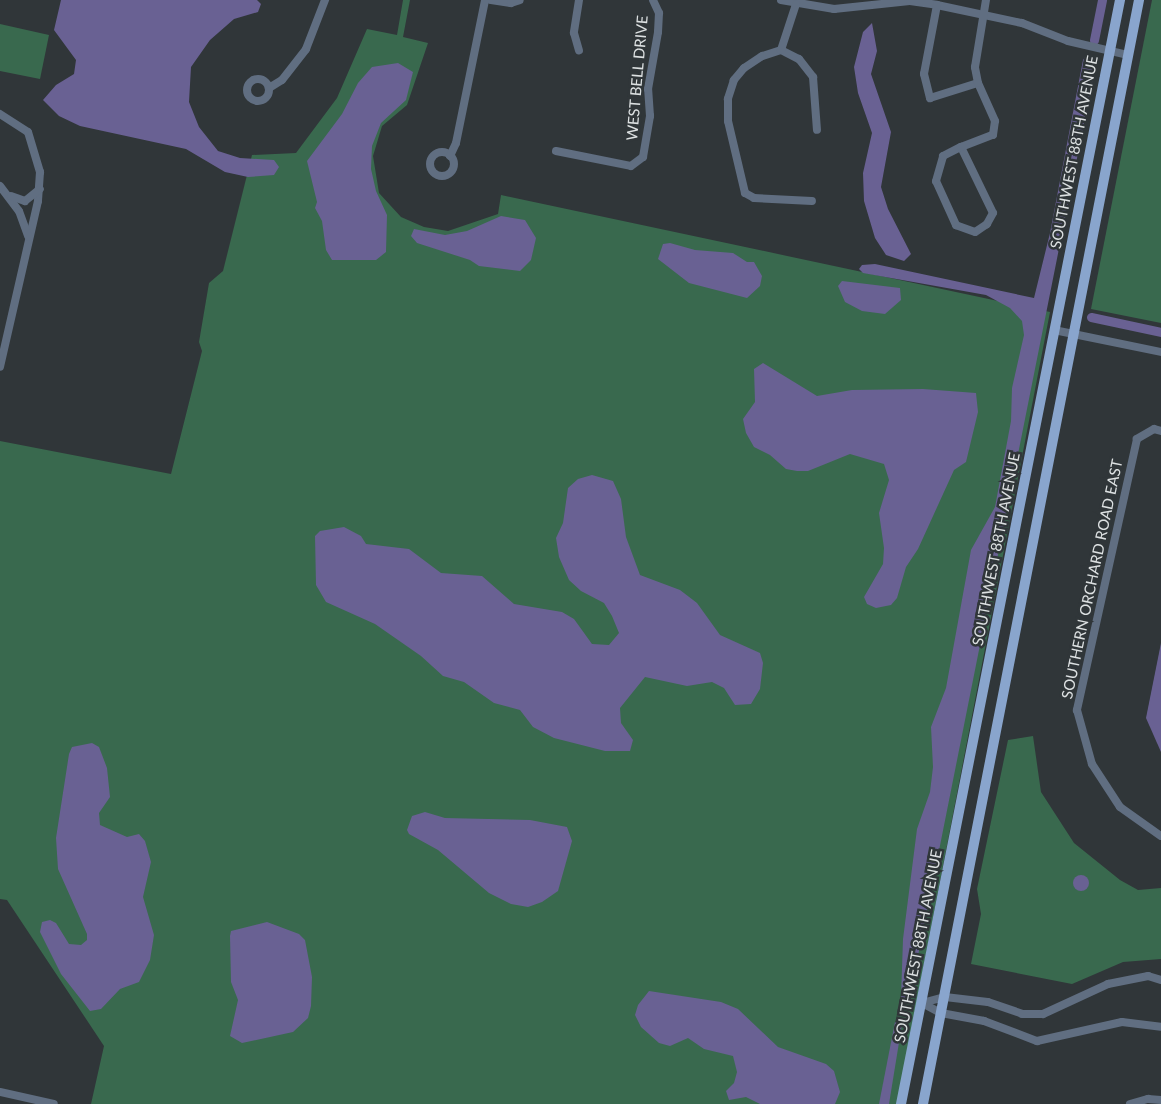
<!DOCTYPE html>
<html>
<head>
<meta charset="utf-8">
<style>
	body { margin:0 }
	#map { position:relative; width:1161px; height:1104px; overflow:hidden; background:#303639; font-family:Lato,sans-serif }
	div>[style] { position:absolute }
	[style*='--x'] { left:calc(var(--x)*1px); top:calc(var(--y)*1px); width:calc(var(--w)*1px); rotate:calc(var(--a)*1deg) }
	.green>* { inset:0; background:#39694e }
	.water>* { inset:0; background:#696193 }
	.round { border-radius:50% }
	.canal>* { height:9px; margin:-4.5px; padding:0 4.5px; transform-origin:4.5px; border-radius:4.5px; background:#696193 }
	.minor>* { height:8px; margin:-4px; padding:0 4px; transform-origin:4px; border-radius:4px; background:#606e81 }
	.minor>.ring { margin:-4px; padding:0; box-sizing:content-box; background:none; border:8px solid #606e81; border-radius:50% }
	.major>* { height:10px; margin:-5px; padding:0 5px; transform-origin:5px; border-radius:5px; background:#89a5cd }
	span { translate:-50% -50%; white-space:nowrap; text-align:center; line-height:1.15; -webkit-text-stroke:5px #303639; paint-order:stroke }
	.street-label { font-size:15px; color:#dde1e2 }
</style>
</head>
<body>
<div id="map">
	<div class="green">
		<i style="clip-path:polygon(403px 0,410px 0,403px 37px,428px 43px,407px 105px,382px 126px,373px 156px,379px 193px,401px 217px,424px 227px,448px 231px,498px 214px,501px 195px,1050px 312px,897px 1104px,91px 1104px,104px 1046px,7px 900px,0 899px,0 441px,171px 474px,202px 351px,199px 342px,209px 283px,223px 271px,252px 155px,296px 153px,337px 98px,367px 29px,397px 35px)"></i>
		<i style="clip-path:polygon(1152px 0,1161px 0,1161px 323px,1091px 309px)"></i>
		<i style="clip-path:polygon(0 24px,49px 35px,40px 79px,0 71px)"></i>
		<i style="clip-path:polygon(1033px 736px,1041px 792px,1074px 843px,1120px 880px,1138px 890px,1161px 888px,1161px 959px,1123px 962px,1072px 984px,971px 964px,981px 914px,977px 889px,1008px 740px)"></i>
	</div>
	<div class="water">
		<i style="clip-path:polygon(61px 0,257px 0,261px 4px,258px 12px,234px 19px,210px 40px,191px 67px,189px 102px,199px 127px,218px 151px,240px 158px,274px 160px,279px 167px,274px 175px,248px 177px,225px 172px,186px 149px,80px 126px,59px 116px,43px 100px,56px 85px,74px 74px,76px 60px,54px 30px)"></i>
		<i style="clip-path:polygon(872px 23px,877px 51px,871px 74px,891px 132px,881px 187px,888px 209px,911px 254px,904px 261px,886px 255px,875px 238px,864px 201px,863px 173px,872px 133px,858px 93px,854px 67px,863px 32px)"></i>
		<i style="clip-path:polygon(1087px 54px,1097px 58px,915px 971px,908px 998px,904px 1002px,901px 997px,903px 939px,917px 829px,930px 792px,933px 767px,931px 727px,946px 688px,971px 550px,995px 507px,1011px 421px,1012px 388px,1024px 335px,1022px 321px,1010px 308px,986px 295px,863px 273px,859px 269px,862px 265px,875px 264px,1034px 298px,1050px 233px,1083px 60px)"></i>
		<i style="clip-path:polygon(398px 63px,413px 72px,406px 100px,381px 123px,372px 146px,371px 169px,376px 191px,387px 215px,386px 252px,376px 260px,332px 260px,326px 250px,322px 221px,315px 208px,317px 202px,307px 161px,342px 114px,358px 83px,372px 67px)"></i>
		<i style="clip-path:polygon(501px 216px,525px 220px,536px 238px,531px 260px,520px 271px,479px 266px,470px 260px,417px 243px,411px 236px,414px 229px,445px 235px,467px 231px)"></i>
		<i style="clip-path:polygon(670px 243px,695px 250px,733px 253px,747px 262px,754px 262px,762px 276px,760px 286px,747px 298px,689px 283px,658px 259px,663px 244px)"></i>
		<i style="clip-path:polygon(842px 281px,900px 288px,901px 300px,885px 314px,862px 311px,845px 302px,838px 286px)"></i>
		<i style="clip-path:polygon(763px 363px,817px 396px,852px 390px,923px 389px,976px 393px,978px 412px,966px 462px,954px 470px,918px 549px,906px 567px,897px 598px,891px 605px,876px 608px,867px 604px,864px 597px,883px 564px,884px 548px,879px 513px,889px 480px,884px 464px,850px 454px,808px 471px,797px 471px,786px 469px,770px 455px,754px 447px,746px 433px,743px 419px,755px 402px,754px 369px)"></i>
		<i style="clip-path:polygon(592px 475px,613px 481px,621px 499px,626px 537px,640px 575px,680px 590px,697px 603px,720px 635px,760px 653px,763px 663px,760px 689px,751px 704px,735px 705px,724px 688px,712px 682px,687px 686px,645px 677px,620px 708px,621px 723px,633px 740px,630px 751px,605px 751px,554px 738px,533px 727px,520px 710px,494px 703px,464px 682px,443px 676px,421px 656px,375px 624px,326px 602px,316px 585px,315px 536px,320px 531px,344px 527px,361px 536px,366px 544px,409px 549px,441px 573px,482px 576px,514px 604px,562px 612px,574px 619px,592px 644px,609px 645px,619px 633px,612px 616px,604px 603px,581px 591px,569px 580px,559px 557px,556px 538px,563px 523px,568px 488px,578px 479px)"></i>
		<i style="clip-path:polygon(1161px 643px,1161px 752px,1146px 718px)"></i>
		<i style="clip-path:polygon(92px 743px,99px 747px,107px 768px,110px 797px,99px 813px,100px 825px,127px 837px,139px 834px,145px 841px,151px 862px,143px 897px,154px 935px,150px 960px,139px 982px,120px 989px,101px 1009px,90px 1011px,61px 974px,40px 932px,42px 922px,50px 920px,56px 923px,69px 944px,81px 945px,87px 940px,87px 934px,58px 869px,56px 838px,69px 754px,72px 747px)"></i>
		<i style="clip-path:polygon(425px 812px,445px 818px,530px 820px,567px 827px,572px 841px,558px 891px,542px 902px,528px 907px,511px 904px,489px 893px,438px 850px,409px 834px,407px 830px,412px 816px)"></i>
		<i class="round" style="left:1073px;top:875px;width:16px;height:16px"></i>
		<i style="clip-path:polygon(267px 922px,299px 934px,305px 940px,312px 977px,311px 1006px,308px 1018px,293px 1032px,242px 1043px,230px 1036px,238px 1000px,231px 982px,230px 936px,231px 931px)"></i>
		<i style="clip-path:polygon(649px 991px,721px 1002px,738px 1009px,778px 1047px,826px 1064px,834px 1071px,840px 1092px,835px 1104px,760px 1104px,746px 1097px,729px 1100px,726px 1091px,734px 1083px,737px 1072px,733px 1056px,704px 1049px,688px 1038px,670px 1046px,659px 1043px,641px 1027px,635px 1015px,638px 1005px)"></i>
		<i style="clip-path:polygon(895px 1022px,902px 1024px,889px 1104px,879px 1104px)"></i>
	</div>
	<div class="canal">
		<i style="--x:1094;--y:40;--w:41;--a:-78.7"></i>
		<i style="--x:1091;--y:317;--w:72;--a:12.1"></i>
	</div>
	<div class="minor">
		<i style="--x:491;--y:0;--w:20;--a:9"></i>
		<i style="--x:511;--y:3;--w:9;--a:-18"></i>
		<i style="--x:579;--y:0;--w:33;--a:99"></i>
		<i style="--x:574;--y:33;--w:18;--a:74"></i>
		<i style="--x:781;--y:0;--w:54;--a:9.6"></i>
		<i style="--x:834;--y:9;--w:76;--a:-6"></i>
		<i style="--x:910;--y:1;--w:27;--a:8"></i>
		<i style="--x:937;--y:5;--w:87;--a:12"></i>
		<i style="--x:1022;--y:23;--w:49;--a:21.4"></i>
		<i style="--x:1068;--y:41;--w:62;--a:13.1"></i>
		<i style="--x:937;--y:5;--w:70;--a:100.7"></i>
		<i style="--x:924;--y:74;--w:25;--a:76"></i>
		<i style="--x:930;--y:98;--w:50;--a:-17.4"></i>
		<i style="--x:781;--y:50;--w:20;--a:162"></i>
		<i style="--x:762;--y:56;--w:22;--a:146"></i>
		<i style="--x:744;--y:68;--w:16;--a:130"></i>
		<i style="--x:734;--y:80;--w:20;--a:108"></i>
		<i style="--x:728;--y:99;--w:22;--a:90"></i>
		<i style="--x:728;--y:121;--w:74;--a:76.7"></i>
		<i style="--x:745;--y:193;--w:10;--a:29"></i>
		<i style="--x:754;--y:198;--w:58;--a:3"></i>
		<i style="--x:781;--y:50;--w:20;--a:27"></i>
		<i style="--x:799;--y:59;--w:23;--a:52"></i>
		<i style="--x:813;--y:77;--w:53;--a:85.7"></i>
		<i style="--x:781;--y:50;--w:48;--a:-71.9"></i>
		<i class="ring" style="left:247px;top:79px;width:14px;height:14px"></i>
		<i style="--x:269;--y:88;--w:15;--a:-32"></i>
		<i style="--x:282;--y:80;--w:39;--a:-52"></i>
		<i style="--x:306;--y:49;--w:53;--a:-68.8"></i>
		<i style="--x:0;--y:114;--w:33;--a:33"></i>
		<i style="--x:28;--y:132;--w:42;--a:73.3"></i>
		<i style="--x:40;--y:172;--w:29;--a:94"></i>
		<i style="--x:38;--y:201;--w:170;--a:102.9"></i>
		<i style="--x:961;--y:147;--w:73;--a:64.1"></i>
		<i style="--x:993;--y:213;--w:13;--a:119"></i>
		<i style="--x:987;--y:224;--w:14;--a:146"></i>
		<i style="--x:975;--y:232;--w:20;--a:-160"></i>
		<i style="--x:956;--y:225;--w:48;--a:-114.4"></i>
		<i style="--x:936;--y:181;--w:26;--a:-74"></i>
		<i style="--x:943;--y:156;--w:20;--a:-27"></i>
		<i style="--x:961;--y:147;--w:34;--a:-21"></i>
		<i style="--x:993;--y:135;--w:14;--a:-82"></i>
		<i style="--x:995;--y:121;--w:42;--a:-114.1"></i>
		<i style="--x:978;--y:83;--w:16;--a:-101"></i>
		<i style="--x:975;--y:67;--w:68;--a:-80.7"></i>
		<i style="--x:556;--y:151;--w:76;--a:11.3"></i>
		<i style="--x:631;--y:166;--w:15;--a:-37"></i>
		<i style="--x:643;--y:157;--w:42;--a:-80.3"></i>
		<i style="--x:650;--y:116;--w:27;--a:-94"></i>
		<i style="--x:648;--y:89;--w:58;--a:-80"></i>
		<i style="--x:658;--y:32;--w:19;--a:-87"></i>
		<i style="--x:659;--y:13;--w:14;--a:-115"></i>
		<i class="ring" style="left:430px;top:152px;width:16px;height:16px"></i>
		<i style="--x:450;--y:156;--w:14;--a:-65"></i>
		<i style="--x:456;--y:143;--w:146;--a:-78.5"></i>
		<i style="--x:0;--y:186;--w:31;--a:53"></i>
		<i style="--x:19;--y:211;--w:27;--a:70"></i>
		<i style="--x:11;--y:196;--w:15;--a:20"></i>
		<i style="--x:25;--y:201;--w:19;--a:-39"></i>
		<i style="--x:1054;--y:330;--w:109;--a:11.6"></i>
		<i style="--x:1161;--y:431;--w:7;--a:-164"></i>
		<i style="--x:1154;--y:429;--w:20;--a:150"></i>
		<i style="--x:1137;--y:439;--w:278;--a:102.5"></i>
		<i style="--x:1077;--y:710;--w:56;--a:74.5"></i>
		<i style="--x:1092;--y:764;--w:51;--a:56.9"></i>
		<i style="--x:1120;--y:807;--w:50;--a:35.3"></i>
		<i style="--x:922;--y:1003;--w:24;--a:-15"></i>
		<i style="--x:945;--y:997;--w:43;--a:6.6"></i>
		<i style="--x:988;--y:1002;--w:36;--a:19"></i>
		<i style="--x:1022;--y:1014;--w:21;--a:0"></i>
		<i style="--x:1043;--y:1014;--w:72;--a:-24.8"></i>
		<i style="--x:1108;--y:984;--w:41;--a:-11.3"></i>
		<i style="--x:1148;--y:976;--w:14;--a:17"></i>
		<i style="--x:922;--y:1003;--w:21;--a:28"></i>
		<i style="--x:941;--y:1013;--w:44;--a:10.5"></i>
		<i style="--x:984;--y:1021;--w:57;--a:20.7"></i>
		<i style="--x:1037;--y:1041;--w:87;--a:-12.6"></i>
		<i style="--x:1122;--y:1022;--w:39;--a:7"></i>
		<i style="--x:0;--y:1092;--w:55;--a:12.5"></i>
		<i style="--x:1130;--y:1104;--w:19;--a:-16"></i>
		<i style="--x:1148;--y:1099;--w:13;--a:4"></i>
	</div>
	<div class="major">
		<i style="--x:901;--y:1104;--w:1126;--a:-78.78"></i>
		<i style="--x:923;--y:1104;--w:1125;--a:-78.93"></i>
	</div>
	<div class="street-label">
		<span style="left:637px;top:78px;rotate:-85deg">WEST BELL DRIVE</span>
		<span style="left:1074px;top:152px;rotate:-79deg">SOUTHWEST 88TH AVENUE</span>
		<span style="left:996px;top:549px;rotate:-79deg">SOUTHWEST 88TH AVENUE</span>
		<span style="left:1092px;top:579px;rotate:-78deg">SOUTHERN ORCHARD ROAD EAST</span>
		<span style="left:918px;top:946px;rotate:-79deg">SOUTHWEST 88TH AVENUE</span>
	</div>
</div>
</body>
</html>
